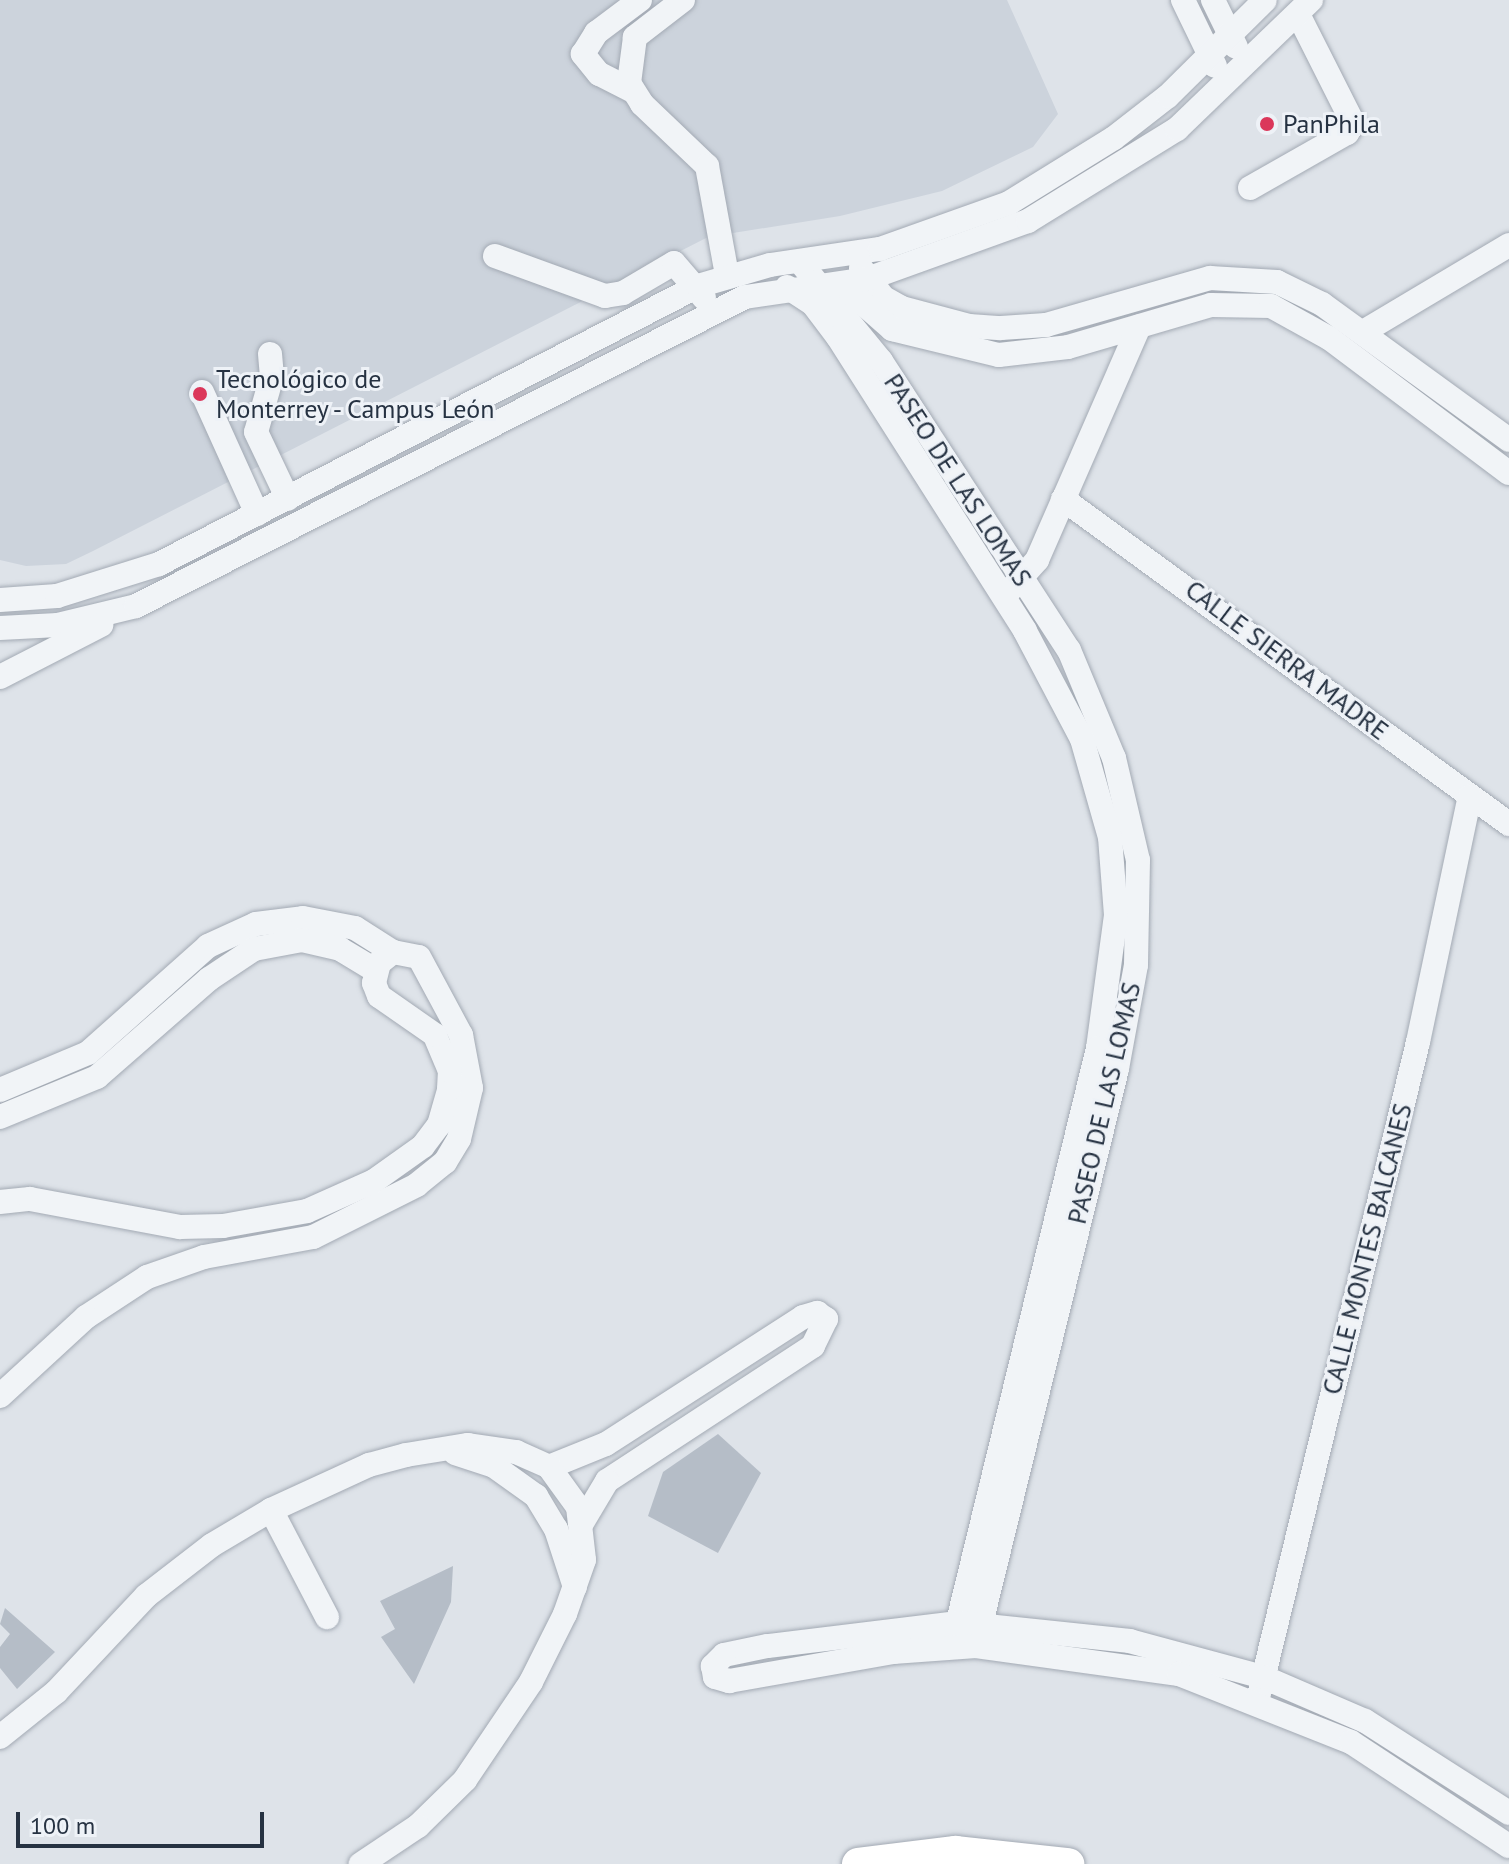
<!DOCTYPE html>
<html>
<head>
<meta charset="utf-8">
<style>
	body { margin:0 }
	#map { position:relative; width:1509px; height:1864px; overflow:hidden; background:#dee3e9; font-family:"PT Sans",sans-serif }
	div>[style] { position:absolute }
	[style*='--x'] { left:calc(var(--x)*1px); top:calc(var(--y)*1px); width:calc(var(--w)*1px); rotate:calc(var(--a)*1deg) }
	.built>* { inset:0; background:#ccd3dc }
	.building>* { inset:0; background:#b5bdc7 }
	.roads { filter:drop-shadow(0 0 2px #a3aab4) drop-shadow(0 0 2px #a3aab4) }
	.minor>* { height:24px; margin:-12px; padding:0 12px; transform-origin:12px; border-radius:12px; background:#f1f4f7 }
	.major>* { height:32px; margin:-16px; padding:0 16px; transform-origin:16px; border-radius:16px; background:#fff }
	.dots>* { width:22px; height:22px; translate:-50% -50%; box-sizing:border-box; border:4px solid #eef2f7; border-radius:50% }
	span { translate:-50% -50%; white-space:nowrap; text-align:center; line-height:1.15; -webkit-text-stroke:6px #eef2f7; paint-order:stroke }
	.poi-label { font-size:26px; color:#263242 }
	.left { translate:0 -50%; text-align:left }
	.street-label { font-size:26px; color:#263242 }
	.scale { position:absolute; left:16px; top:1812px; width:248px; height:36px; box-sizing:border-box; border:4px solid #263242; border-top:0; padding-left:10px; font-size:24px; line-height:28px; white-space:nowrap; color:#263242; -webkit-text-stroke:6px #eef2f7; paint-order:stroke }
</style>
</head>
<body>
<div id="map">
	<div class="built">
		<i style="clip-path:polygon(0 0,1007px 0,1058px 114px,1033px 147px,942px 191px,840px 216px,708px 237px,93px 551px,66px 564px,26px 566px,0 560px)"></i>
	</div>
	<div class="building">
		<i style="clip-path:polygon(718px 1434px,761px 1473px,718px 1553px,648px 1516px,663px 1472px)"></i>
		<i style="clip-path:polygon(453px 1566px,451px 1602px,414px 1684px,381px 1637px,395px 1629px,380px 1601px)"></i>
		<i style="clip-path:polygon(5px 1608px,55px 1652px,17px 1689px,0 1668px,0 1647px,10px 1634px,0 1624px)"></i>
	</div>
	<div class="roads">
		<div class="minor">
			<i style="--x:683;--y:0;--w:61;--a:142.4"></i>
			<i style="--x:635;--y:37;--w:46;--a:97.4"></i>
			<i style="--x:629;--y:83;--w:25;--a:58"></i>
			<i style="--x:642;--y:104;--w:90;--a:43.6"></i>
			<i style="--x:707;--y:166;--w:111;--a:79.6"></i>
			<i style="--x:1183;--y:0;--w:73;--a:64.1"></i>
			<i style="--x:1213;--y:0;--w:52;--a:63.9"></i>
			<i style="--x:633;--y:91;--w:38;--a:-153"></i>
			<i style="--x:599;--y:74;--w:26;--a:-129"></i>
			<i style="--x:583;--y:54;--w:25;--a:-58"></i>
			<i style="--x:596;--y:33;--w:55;--a:-36.9"></i>
			<i style="--x:1250;--y:188;--w:112;--a:-29.6"></i>
			<i style="--x:1347;--y:133;--w:12;--a:-59"></i>
			<i style="--x:1353;--y:123;--w:120;--a:-116.8"></i>
			<i style="--x:495;--y:256;--w:117;--a:20"></i>
			<i style="--x:605;--y:296;--w:18;--a:-9"></i>
			<i style="--x:623;--y:293;--w:59;--a:-30.5"></i>
			<i style="--x:674;--y:263;--w:46;--a:49.4"></i>
			<i style="--x:800;--y:262;--w:128;--a:50.7"></i>
			<i style="--x:881;--y:361;--w:345;--a:57"></i>
			<i style="--x:1069;--y:650;--w:117;--a:67.4"></i>
			<i style="--x:1114;--y:758;--w:105;--a:76.8"></i>
			<i style="--x:1138;--y:860;--w:105;--a:91.1"></i>
			<i style="--x:1136;--y:965;--w:106;--a:100.4"></i>
			<i style="--x:1117;--y:1069;--w:588;--a:103.78"></i>
			<i style="--x:861;--y:268;--w:38;--a:53"></i>
			<i style="--x:884;--y:298;--w:21;--a:29"></i>
			<i style="--x:902;--y:308;--w:69;--a:15"></i>
			<i style="--x:969;--y:326;--w:32;--a:4"></i>
			<i style="--x:1001;--y:328;--w:45;--a:-3.8"></i>
			<i style="--x:1046;--y:325;--w:171;--a:-16"></i>
			<i style="--x:1210;--y:278;--w:67;--a:3.4"></i>
			<i style="--x:1277;--y:282;--w:50;--a:26.1"></i>
			<i style="--x:1322;--y:304;--w:231;--a:36"></i>
			<i style="--x:787;--y:287;--w:31;--a:33"></i>
			<i style="--x:813;--y:304;--w:41;--a:52.9"></i>
			<i style="--x:838;--y:337;--w:348;--a:57.5"></i>
			<i style="--x:1025;--y:631;--w:122;--a:62.2"></i>
			<i style="--x:1082;--y:739;--w:102;--a:74.1"></i>
			<i style="--x:1110;--y:837;--w:78;--a:85.6"></i>
			<i style="--x:1116;--y:915;--w:134;--a:97.7"></i>
			<i style="--x:1098;--y:1048;--w:607;--a:103.72"></i>
			<i style="--x:851;--y:293;--w:55;--a:41.3"></i>
			<i style="--x:892;--y:329;--w:110;--a:13.7"></i>
			<i style="--x:999;--y:355;--w:69;--a:-6.6"></i>
			<i style="--x:1068;--y:347;--w:149;--a:-16.4"></i>
			<i style="--x:1211;--y:305;--w:60;--a:1"></i>
			<i style="--x:1271;--y:306;--w:66;--a:28.9"></i>
			<i style="--x:1329;--y:338;--w:225;--a:36.9"></i>
			<i style="--x:1363;--y:332;--w:170;--a:-30.8"></i>
			<i style="--x:270;--y:354;--w:22;--a:85"></i>
			<i style="--x:272;--y:376;--w:58;--a:105.9"></i>
			<i style="--x:256;--y:432;--w:74;--a:64.5"></i>
			<i style="--x:202;--y:392;--w:134;--a:65.7"></i>
			<i style="--x:1063;--y:499;--w:552;--a:36.08"></i>
			<i style="--x:1011;--y:589;--w:39;--a:-48"></i>
			<i style="--x:1037;--y:560;--w:255;--a:-66.4"></i>
			<i style="--x:0;--y:600;--w:57;--a:-4"></i>
			<i style="--x:57;--y:596;--w:107;--a:-17.4"></i>
			<i style="--x:159;--y:564;--w:606;--a:-27.28"></i>
			<i style="--x:698;--y:286;--w:75;--a:-16.3"></i>
			<i style="--x:770;--y:265;--w:111;--a:-8.3"></i>
			<i style="--x:880;--y:249;--w:137;--a:-19.6"></i>
			<i style="--x:1009;--y:203;--w:123;--a:-31.8"></i>
			<i style="--x:1114;--y:138;--w:68;--a:-37.9"></i>
			<i style="--x:1168;--y:96;--w:136;--a:-44.7"></i>
			<i style="--x:0;--y:628;--w:58;--a:-3"></i>
			<i style="--x:58;--y:625;--w:80;--a:-13.7"></i>
			<i style="--x:136;--y:606;--w:683;--a:-26.9"></i>
			<i style="--x:745;--y:297;--w:123;--a:-8.4"></i>
			<i style="--x:867;--y:279;--w:171;--a:-19.8"></i>
			<i style="--x:1028;--y:221;--w:175;--a:-31.7"></i>
			<i style="--x:1177;--y:129;--w:186;--a:-43.9"></i>
			<i style="--x:0;--y:677;--w:114;--a:-27.2"></i>
			<i style="--x:0;--y:1090;--w:95;--a:-22.8"></i>
			<i style="--x:88;--y:1053;--w:161;--a:-41.7"></i>
			<i style="--x:208;--y:946;--w:53;--a:-24.6"></i>
			<i style="--x:256;--y:924;--w:47;--a:-7.3"></i>
			<i style="--x:303;--y:918;--w:53;--a:10.9"></i>
			<i style="--x:355;--y:928;--w:45;--a:32.3"></i>
			<i style="--x:393;--y:952;--w:26;--a:11"></i>
			<i style="--x:419;--y:957;--w:89;--a:61.7"></i>
			<i style="--x:461;--y:1035;--w:54;--a:79.3"></i>
			<i style="--x:471;--y:1088;--w:52;--a:103.2"></i>
			<i style="--x:459;--y:1139;--w:27;--a:121"></i>
			<i style="--x:445;--y:1162;--w:36;--a:141"></i>
			<i style="--x:417;--y:1185;--w:116;--a:153.4"></i>
			<i style="--x:313;--y:1237;--w:111;--a:169.6"></i>
			<i style="--x:204;--y:1257;--w:60;--a:160.7"></i>
			<i style="--x:147;--y:1277;--w:73;--a:146.7"></i>
			<i style="--x:86;--y:1317;--w:117;--a:137.4"></i>
			<i style="--x:0;--y:1117;--w:105;--a:-22.4"></i>
			<i style="--x:97;--y:1077;--w:149;--a:-41.2"></i>
			<i style="--x:209;--y:979;--w:54;--a:-33.7"></i>
			<i style="--x:254;--y:949;--w:49;--a:-10.6"></i>
			<i style="--x:302;--y:940;--w:39;--a:13"></i>
			<i style="--x:340;--y:949;--w:41;--a:31"></i>
			<i style="--x:0;--y:1202;--w:30;--a:-6"></i>
			<i style="--x:30;--y:1199;--w:153;--a:10.6"></i>
			<i style="--x:180;--y:1227;--w:43;--a:-1.3"></i>
			<i style="--x:223;--y:1226;--w:85;--a:-10.1"></i>
			<i style="--x:307;--y:1211;--w:73;--a:-24.1"></i>
			<i style="--x:374;--y:1181;--w:60;--a:-35.5"></i>
			<i style="--x:423;--y:1146;--w:26;--a:-53"></i>
			<i style="--x:439;--y:1125;--w:37;--a:-74"></i>
			<i style="--x:449;--y:1089;--w:18;--a:-87"></i>
			<i style="--x:450;--y:1071;--w:39;--a:-113"></i>
			<i style="--x:435;--y:1035;--w:68;--a:-145.1"></i>
			<i style="--x:379;--y:996;--w:14;--a:-111"></i>
			<i style="--x:374;--y:983;--w:21;--a:-76"></i>
			<i style="--x:379;--y:963;--w:18;--a:-38"></i>
			<i style="--x:455;--y:1453;--w:41;--a:18.4"></i>
			<i style="--x:494;--y:1466;--w:52;--a:35.5"></i>
			<i style="--x:536;--y:1496;--w:39;--a:59"></i>
			<i style="--x:556;--y:1529;--w:61;--a:71.9"></i>
			<i style="--x:549;--y:1467;--w:61;--a:-22"></i>
			<i style="--x:606;--y:1444;--w:234;--a:-32.8"></i>
			<i style="--x:803;--y:1317;--w:15;--a:-16"></i>
			<i style="--x:817;--y:1313;--w:11;--a:34"></i>
			<i style="--x:826;--y:1319;--w:30;--a:116"></i>
			<i style="--x:813;--y:1346;--w:246;--a:146.8"></i>
			<i style="--x:607;--y:1481;--w:49;--a:120.8"></i>
			<i style="--x:271;--y:1510;--w:121;--a:62.4"></i>
			<i style="--x:1260;--y:1691;--w:668;--a:-76.32"></i>
			<i style="--x:1418;--y:1042;--w:251;--a:-78.1"></i>
			<i style="--x:0;--y:1737;--w:72;--a:-38.8"></i>
			<i style="--x:56;--y:1692;--w:132;--a:-46.8"></i>
			<i style="--x:146;--y:1596;--w:83;--a:-37.7"></i>
			<i style="--x:212;--y:1545;--w:69;--a:-30.7"></i>
			<i style="--x:271;--y:1510;--w:108;--a:-24.7"></i>
			<i style="--x:369;--y:1465;--w:38;--a:-15"></i>
			<i style="--x:406;--y:1455;--w:63;--a:-9.2"></i>
			<i style="--x:468;--y:1445;--w:49;--a:8.3"></i>
			<i style="--x:516;--y:1452;--w:36;--a:24"></i>
			<i style="--x:549;--y:1467;--w:49;--a:54.1"></i>
			<i style="--x:578;--y:1507;--w:53;--a:83.5"></i>
			<i style="--x:584;--y:1560;--w:57;--a:109.4"></i>
			<i style="--x:565;--y:1614;--w:76;--a:116.6"></i>
			<i style="--x:531;--y:1682;--w:118;--a:124"></i>
			<i style="--x:465;--y:1780;--w:66;--a:135.6"></i>
			<i style="--x:418;--y:1826;--w:69;--a:146.3"></i>
			<i style="--x:1509;--y:1813;--w:171;--a:-147.4"></i>
			<i style="--x:1365;--y:1721;--w:111;--a:-156.7"></i>
			<i style="--x:1263;--y:1677;--w:138;--a:-164.9"></i>
			<i style="--x:1130;--y:1641;--w:173;--a:-174"></i>
			<i style="--x:958;--y:1623;--w:192;--a:173.1"></i>
			<i style="--x:767;--y:1646;--w:44;--a:168.2"></i>
			<i style="--x:724;--y:1655;--w:16;--a:135"></i>
			<i style="--x:713;--y:1666;--w:11;--a:80"></i>
			<i style="--x:715;--y:1677;--w:15;--a:16"></i>
			<i style="--x:729;--y:1681;--w:167;--a:-10"></i>
			<i style="--x:893;--y:1652;--w:83;--a:-4.1"></i>
			<i style="--x:976;--y:1646;--w:205;--a:7.9"></i>
			<i style="--x:1179;--y:1674;--w:185;--a:21.6"></i>
			<i style="--x:1351;--y:1742;--w:189;--a:33.4"></i>
		</div>
		<div class="major">
			<i style="--x:858;--y:1864;--w:98;--a:-7.1"></i>
			<i style="--x:955;--y:1852;--w:114;--a:6.1"></i>
		</div>
	</div>
	<div class="dots">
		<i style="left:1267px;top:124px;background:#db375a"></i>
		<i style="left:200px;top:394px;background:#db375a"></i>
	</div>
	<div class="poi-label">
		<span class="left" style="left:1283px;top:124px">PanPhila</span>
		<span class="left" style="left:216px;top:394px">Tecnológico de<br>Monterrey - Campus León</span>
	</div>
	<div class="street-label">
		<span style="left:958px;top:480px;rotate:57deg">PASEO DE LAS LOMAS</span>
		<span style="left:1287px;top:660px;rotate:37deg">CALLE SIERRA MADRE</span>
		<span style="left:1104px;top:1103px;rotate:-77deg">PASEO DE LAS LOMAS</span>
		<span style="left:1367px;top:1249px;rotate:-76deg">CALLE MONTES BALCANES</span>
	</div>
	<div class="scale">100 m</div>
</div>
</body>
</html>
